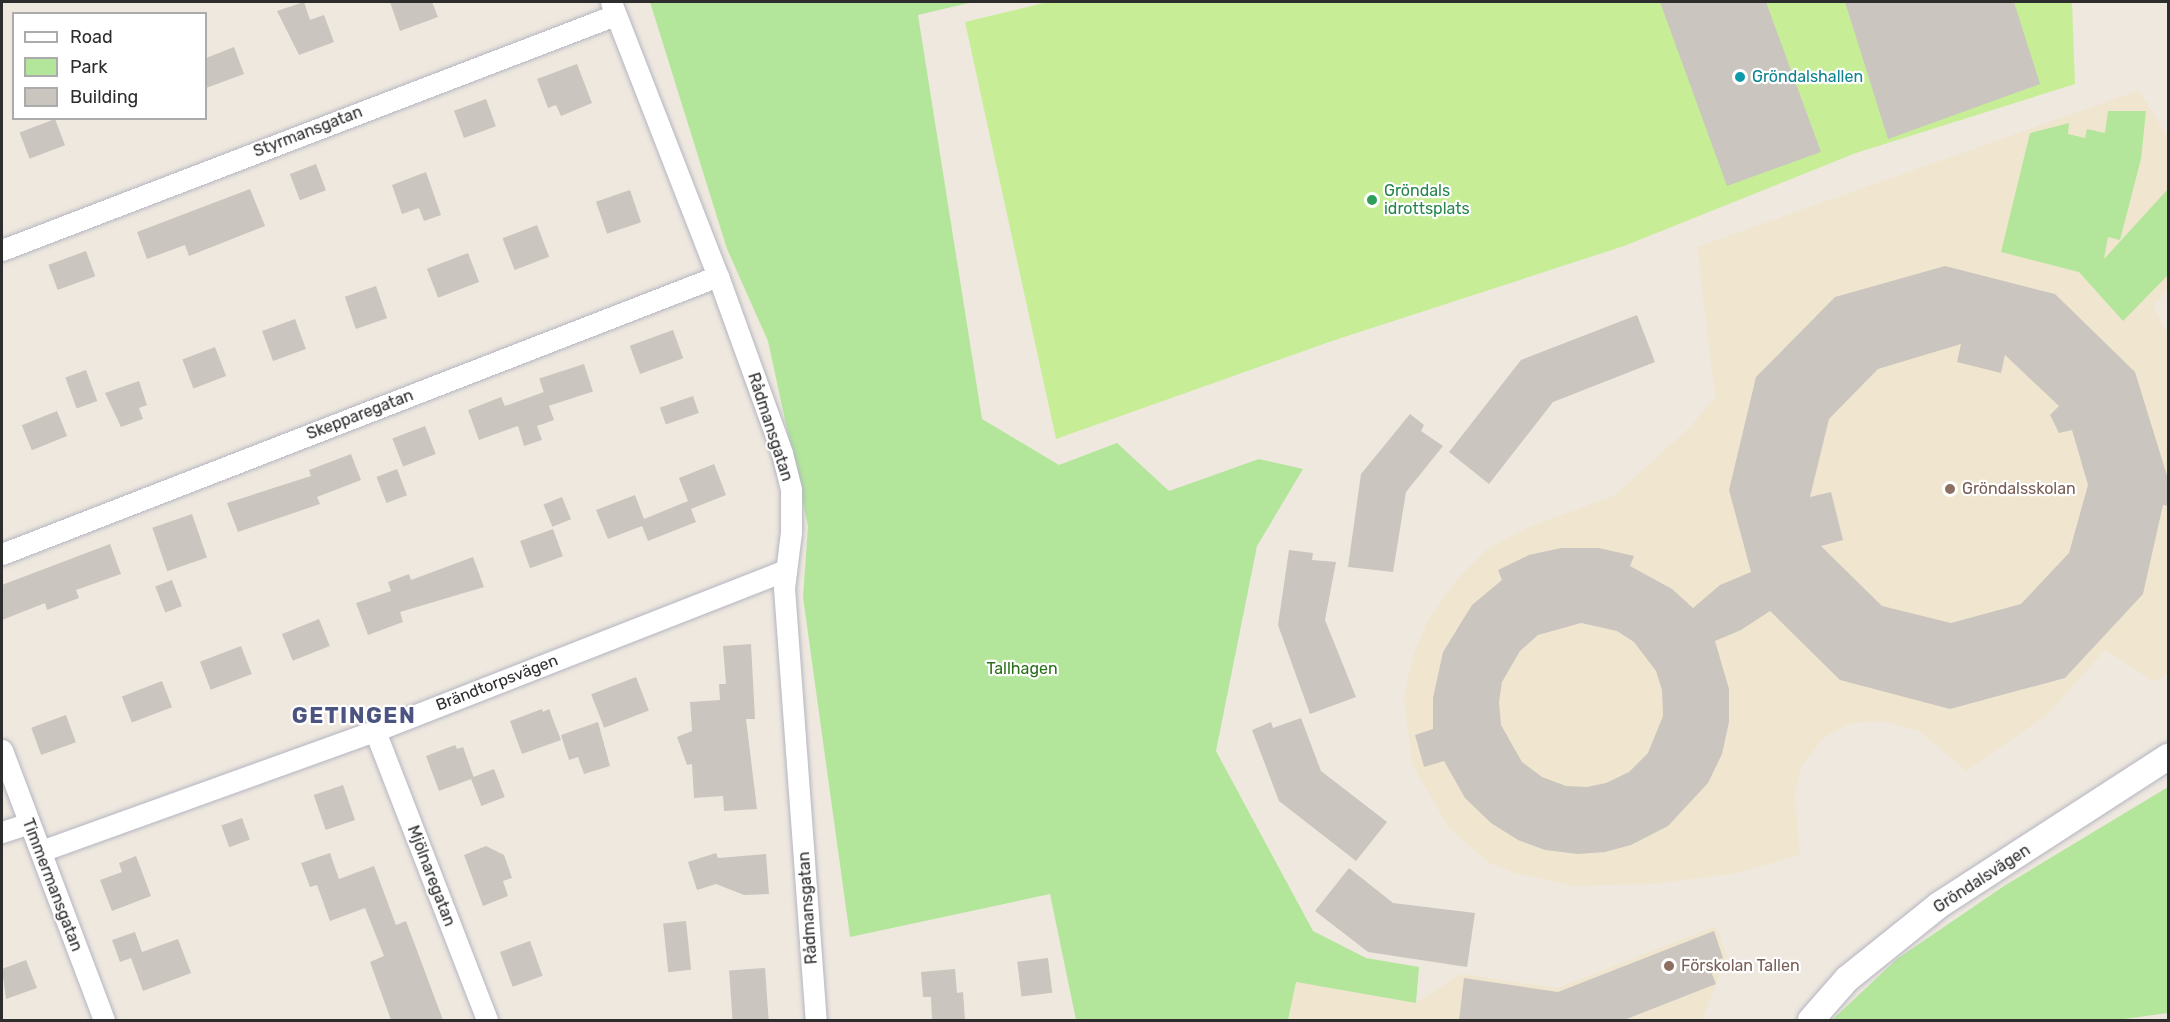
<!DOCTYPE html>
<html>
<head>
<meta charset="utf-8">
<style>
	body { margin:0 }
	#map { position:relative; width:2170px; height:1022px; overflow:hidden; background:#efe8df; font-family:Rubik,sans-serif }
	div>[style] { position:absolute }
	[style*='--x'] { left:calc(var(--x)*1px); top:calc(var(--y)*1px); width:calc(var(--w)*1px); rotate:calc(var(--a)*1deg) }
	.education>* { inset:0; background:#f0e6cf }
	.green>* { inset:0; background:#b3e69b }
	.pitch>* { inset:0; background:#c7ee96 }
	.building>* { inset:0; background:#cac5bf; transform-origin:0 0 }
	.roads { filter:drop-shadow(0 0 2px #b3b5c1) drop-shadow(0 0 2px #b3b5c1) }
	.minor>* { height:21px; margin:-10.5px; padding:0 10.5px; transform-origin:10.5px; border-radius:10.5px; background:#fff }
	.tertiary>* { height:26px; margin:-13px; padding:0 13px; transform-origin:13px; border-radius:13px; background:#fff }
	.dots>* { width:16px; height:16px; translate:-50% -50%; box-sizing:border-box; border:3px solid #fff; border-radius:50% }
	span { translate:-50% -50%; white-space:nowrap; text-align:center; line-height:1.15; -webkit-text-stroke:4.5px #fff; paint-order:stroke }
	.culture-label { font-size:16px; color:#0d838f }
	.left { translate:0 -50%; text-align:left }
	.street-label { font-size:16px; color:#2d2d2d }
	.leisure-label { font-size:16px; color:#27864d }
	.education-label { font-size:16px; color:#785e54 }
	.park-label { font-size:16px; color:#296e19 }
	.district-label { font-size:22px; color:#4b5380; font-weight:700; letter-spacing:1.5px }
	.frame { position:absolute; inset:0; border:3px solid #2d2d2d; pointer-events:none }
	.legend { position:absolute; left:12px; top:12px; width:195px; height:108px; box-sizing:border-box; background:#fff; border:2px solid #ababab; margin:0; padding:8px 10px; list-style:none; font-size:18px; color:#2d2d2d }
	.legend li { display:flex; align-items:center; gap:12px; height:30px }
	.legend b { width:30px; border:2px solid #ababab }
</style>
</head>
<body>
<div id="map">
	<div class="education">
		<i style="clip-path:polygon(2139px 90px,2168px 137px,2168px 289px,2153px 305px,2168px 336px,2168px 673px,2154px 682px,2105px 650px,2047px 715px,1966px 771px,1919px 731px,1882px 721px,1849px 724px,1823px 738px,1802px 766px,1795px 794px,1800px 855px,1737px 873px,1654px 884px,1574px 886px,1514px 873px,1488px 862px,1448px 827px,1412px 764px,1404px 697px,1413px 655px,1428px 620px,1458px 578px,1486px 550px,1526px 528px,1615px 495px,1689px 428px,1715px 397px,1697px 247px)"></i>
		<i style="clip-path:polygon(1716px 926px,1727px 957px,1702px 1020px,1288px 1020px,1296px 982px,1416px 1003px,1461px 974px,1557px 988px)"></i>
	</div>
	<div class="green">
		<i style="clip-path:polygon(650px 2px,973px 2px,918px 15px,982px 419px,1059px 465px,1117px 443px,1169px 491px,1259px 459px,1303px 469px,1257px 546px,1216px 751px,1313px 931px,1366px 958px,1419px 967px,1416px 1003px,1296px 982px,1288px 1020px,1076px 1020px,1050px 894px,850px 937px,803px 597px,808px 526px,768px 341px,727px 249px)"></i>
		<i style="clip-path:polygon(2108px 111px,2146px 111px,2141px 159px,2120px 240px,2108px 237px,2104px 259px,2168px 189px,2168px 275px,2123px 321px,2079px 272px,2001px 252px,2030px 133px,2069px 123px,2068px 134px,2085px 138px,2087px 129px,2105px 133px)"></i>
		<i style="clip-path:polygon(2168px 787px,2168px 1013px,2117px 1020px,1832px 1020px,1897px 959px,2004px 886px)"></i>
	</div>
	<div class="pitch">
		<i style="clip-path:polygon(1048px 2px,2072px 2px,2075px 84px,1856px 153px,1624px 246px,1335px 340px,1056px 439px,965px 22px)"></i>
	</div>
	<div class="building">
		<i style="clip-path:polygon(304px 2px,310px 20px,324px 15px,334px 42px,299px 55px,277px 11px)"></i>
		<i style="clip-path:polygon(390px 2px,432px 2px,438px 17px,400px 31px)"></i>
		<i style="clip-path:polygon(1660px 2px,1766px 2px,1821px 152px,1727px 186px)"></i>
		<i style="clip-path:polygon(1845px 2px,2014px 2px,2040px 84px,1888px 139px)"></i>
		<i style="clip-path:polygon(234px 47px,244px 74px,206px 88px,206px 58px)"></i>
		<i style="clip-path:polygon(577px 64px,592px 103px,561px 116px,556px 105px,548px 108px,537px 79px)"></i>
		<i style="left:486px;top:99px;width:29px;height:34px;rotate:70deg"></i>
		<i style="left:55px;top:119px;width:28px;height:38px;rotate:69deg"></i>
		<i style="left:316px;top:164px;width:28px;height:28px;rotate:69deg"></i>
		<i style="clip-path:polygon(426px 172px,441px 215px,424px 221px,419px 208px,402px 214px,392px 185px)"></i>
		<i style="clip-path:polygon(250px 189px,265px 226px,189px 256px,185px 245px,147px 259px,137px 232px)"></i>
		<i style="left:630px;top:190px;width:34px;height:36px;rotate:71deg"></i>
		<i style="left:537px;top:225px;width:34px;height:37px;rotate:69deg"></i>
		<i style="left:86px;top:251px;width:27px;height:40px;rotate:70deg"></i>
		<i style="left:468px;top:253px;width:31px;height:44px;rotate:69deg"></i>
		<i style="clip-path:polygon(evenodd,1945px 266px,2055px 294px,2135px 372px,2169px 482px,2169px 506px,2163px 505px,2143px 594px,2065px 678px,1950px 709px,1840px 680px,1770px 611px,1741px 630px,1715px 641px,1729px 689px,1729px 722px,1722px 754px,1708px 783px,1668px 826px,1631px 845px,1605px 852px,1578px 854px,1545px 850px,1518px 840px,1491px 823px,1465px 798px,1444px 761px,1424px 767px,1415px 735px,1433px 729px,1433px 698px,1443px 652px,1472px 605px,1502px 580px,1498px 570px,1529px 555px,1561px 548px,1599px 548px,1634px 556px,1630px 566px,1672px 589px,1693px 608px,1720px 585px,1751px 572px,1729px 490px,1756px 377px,1835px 297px,1945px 266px,1961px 344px,1957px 362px,2001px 373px,2005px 355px,2059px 406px,2050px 415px,2059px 433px,2072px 430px,2088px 485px,2069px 553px,2021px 604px,1951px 623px,1882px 606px,1821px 546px,1843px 540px,1831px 492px,1810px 497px,1829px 419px,1878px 369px,1961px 344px,1945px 266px,1581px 623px,1617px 631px,1634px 642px,1656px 671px,1662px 690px,1663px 716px,1648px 753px,1629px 772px,1606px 783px,1587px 787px,1566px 786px,1542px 777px,1522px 762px,1501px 725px,1499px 702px,1502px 682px,1520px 651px,1538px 635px,1581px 623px)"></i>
		<i style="left:376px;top:286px;width:34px;height:33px;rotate:71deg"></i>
		<i style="clip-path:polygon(1637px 315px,1655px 362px,1553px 402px,1489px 484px,1449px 452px,1521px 360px)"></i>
		<i style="left:295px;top:319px;width:32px;height:35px;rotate:70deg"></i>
		<i style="left:673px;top:330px;width:30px;height:46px;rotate:70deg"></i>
		<i style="left:215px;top:347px;width:31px;height:35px;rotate:69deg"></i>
		<i style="left:584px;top:364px;width:29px;height:47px;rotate:72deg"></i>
		<i style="left:86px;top:370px;width:33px;height:22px;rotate:70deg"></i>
		<i style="clip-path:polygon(139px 381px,147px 405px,139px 408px,143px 419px,121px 427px,105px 393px)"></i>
		<i style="clip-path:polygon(544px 392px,554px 420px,537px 426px,542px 440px,524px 446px,518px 426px,479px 440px,468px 410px,501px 397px,505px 406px)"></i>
		<i style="left:693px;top:396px;width:18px;height:35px;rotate:71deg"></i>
		<i style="left:57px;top:411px;width:27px;height:38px;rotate:68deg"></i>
		<i style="clip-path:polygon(1410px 414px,1424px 425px,1421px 431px,1443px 446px,1406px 492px,1393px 572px,1348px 567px,1361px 474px)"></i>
		<i style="left:425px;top:426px;width:30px;height:35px;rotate:69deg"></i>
		<i style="clip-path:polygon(351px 454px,361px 480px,317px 497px,320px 504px,238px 532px,227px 503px,311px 476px,309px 470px)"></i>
		<i style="clip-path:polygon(714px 464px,726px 495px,691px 509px,696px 522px,648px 541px,642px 526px,608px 539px,596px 510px,635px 495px,644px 519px,688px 501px,679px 478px)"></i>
		<i style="left:397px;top:469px;width:28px;height:22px;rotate:69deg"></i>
		<i style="left:562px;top:497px;width:24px;height:20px;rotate:68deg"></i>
		<i style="left:192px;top:514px;width:46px;height:42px;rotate:71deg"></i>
		<i style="left:553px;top:529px;width:29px;height:35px;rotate:70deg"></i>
		<i style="clip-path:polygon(110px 544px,121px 574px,76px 590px,79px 598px,47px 610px,45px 603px,2px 620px,2px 585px)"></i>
		<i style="clip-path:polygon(1289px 550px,1313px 553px,1312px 560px,1336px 562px,1325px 620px,1356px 697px,1310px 714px,1278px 625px)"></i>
		<i style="clip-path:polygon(473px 557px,484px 587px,400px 612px,403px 622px,368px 635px,356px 603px,391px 591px,388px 582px,409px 574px,411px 580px)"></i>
		<i style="left:172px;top:580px;width:28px;height:18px;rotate:69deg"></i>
		<i style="left:319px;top:619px;width:29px;height:40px;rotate:68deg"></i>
		<i style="clip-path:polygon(751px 644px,755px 719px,746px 719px,757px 809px,724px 811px,723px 796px,694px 798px,692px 764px,687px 765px,677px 737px,692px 731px,690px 702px,720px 700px,719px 684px,726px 684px,723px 646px)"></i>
		<i style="left:241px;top:646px;width:30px;height:44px;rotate:69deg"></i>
		<i style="left:636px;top:677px;width:36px;height:48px;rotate:69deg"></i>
		<i style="left:162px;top:681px;width:28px;height:43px;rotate:69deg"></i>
		<i style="clip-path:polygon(542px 709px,543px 712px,549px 709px,561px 740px,522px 754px,510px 721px)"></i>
		<i style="left:66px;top:715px;width:29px;height:37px;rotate:70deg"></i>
		<i style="clip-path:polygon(1301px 718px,1321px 771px,1387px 822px,1356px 861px,1279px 801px,1252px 730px,1271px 722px,1273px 728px)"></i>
		<i style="clip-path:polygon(598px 722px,610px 766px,584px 774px,578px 757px,569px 760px,561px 735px)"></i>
		<i style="clip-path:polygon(455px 745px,457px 749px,463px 747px,474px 778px,439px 791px,426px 756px)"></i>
		<i style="left:494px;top:769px;width:30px;height:25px;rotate:69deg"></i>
		<i style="left:343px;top:785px;width:37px;height:31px;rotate:71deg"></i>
		<i style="left:242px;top:818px;width:23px;height:22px;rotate:70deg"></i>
		<i style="clip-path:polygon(486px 846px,504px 855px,512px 878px,503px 881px,508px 896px,483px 906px,464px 855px)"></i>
		<i style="clip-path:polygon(330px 853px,339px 879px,374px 866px,396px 925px,406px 921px,443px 1020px,391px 1020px,370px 962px,384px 956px,365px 908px,330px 921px,317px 885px,310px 887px,301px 863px)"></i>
		<i style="clip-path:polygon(716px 853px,718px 858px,766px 854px,769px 894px,744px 895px,716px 884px,697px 890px,688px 862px)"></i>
		<i style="clip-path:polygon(136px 856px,151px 896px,112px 911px,100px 880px,122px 872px,119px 863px)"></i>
		<i style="clip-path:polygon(1349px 868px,1393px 903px,1475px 913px,1467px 967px,1368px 952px,1315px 911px)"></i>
		<i style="left:686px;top:921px;width:49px;height:23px;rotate:84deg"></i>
		<i style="clip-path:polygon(1714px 931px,1723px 958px,1708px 964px,1716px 984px,1624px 1020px,1459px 1020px,1464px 978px,1558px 992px)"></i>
		<i style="clip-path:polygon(135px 932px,142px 952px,178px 939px,191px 973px,143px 991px,131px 958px,120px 962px,112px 940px)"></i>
		<i style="left:530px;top:941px;width:37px;height:32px;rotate:70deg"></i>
		<i style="left:1048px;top:958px;width:35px;height:31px;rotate:83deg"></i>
		<i style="clip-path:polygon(26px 960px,37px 988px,6px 999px,2px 969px)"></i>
		<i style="left:765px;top:968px;width:51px;height:36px;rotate:86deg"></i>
		<i style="clip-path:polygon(955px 969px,957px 993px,963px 992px,965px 1020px,932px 1020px,931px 997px,923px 997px,921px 972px)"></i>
	</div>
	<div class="roads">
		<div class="minor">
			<i style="--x:611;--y:2;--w:294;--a:68.7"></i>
			<i style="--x:718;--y:276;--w:188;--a:70.1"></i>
			<i style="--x:782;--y:453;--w:38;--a:76"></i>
			<i style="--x:791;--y:490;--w:42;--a:90"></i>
			<i style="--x:791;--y:532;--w:56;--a:97.1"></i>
			<i style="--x:784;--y:588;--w:433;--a:85.8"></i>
			<i style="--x:2;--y:250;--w:657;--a:-20.97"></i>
			<i style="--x:2;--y:554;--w:768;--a:-21.22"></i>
			<i style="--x:375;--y:731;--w:310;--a:68.8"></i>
			<i style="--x:2;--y:750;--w:289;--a:69.3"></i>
			<i style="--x:2;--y:832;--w:28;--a:-18"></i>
			<i style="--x:41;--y:851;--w:355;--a:-19.8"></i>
			<i style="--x:375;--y:731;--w:438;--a:-21.4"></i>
		</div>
		<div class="tertiary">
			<i style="--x:1811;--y:1020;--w:55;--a:-48.7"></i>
			<i style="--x:1847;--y:979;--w:118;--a:-38.8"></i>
			<i style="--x:1939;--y:905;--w:273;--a:-32.9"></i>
		</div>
	</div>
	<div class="dots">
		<i style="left:1740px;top:77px;background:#0f9aa8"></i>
		<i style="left:1372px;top:200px;background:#2e9e5b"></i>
		<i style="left:1950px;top:489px;background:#8d6e63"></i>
		<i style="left:1669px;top:966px;background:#8d6e63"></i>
	</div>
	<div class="culture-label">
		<span class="left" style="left:1752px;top:77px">Gröndalshallen</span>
	</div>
	<div class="street-label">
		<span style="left:308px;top:132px;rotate:-21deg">Styrmansgatan</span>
		<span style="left:360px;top:415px;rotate:-21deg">Skepparegatan</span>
		<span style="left:770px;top:427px;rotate:72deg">Rådmansgatan</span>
		<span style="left:497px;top:683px;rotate:-21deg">Brändtorpsvägen</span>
		<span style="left:431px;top:876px;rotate:69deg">Mjölnaregatan</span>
		<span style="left:1982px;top:879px;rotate:-33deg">Gröndalsvägen</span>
		<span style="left:52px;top:885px;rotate:69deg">Timmermansgatan</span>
		<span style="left:808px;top:908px;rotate:-94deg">Rådmansgatan</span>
	</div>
	<div class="leisure-label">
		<span class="left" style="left:1384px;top:200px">Gröndals<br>idrottsplats</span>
	</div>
	<div class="education-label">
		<span class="left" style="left:1962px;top:489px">Gröndalsskolan</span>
		<span class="left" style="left:1681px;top:966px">Förskolan Tallen</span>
	</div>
	<div class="park-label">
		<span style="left:1022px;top:669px">Tallhagen</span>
	</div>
	<div class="district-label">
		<span style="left:354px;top:716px">GETINGEN</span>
	</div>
	<div class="frame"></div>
	<ul class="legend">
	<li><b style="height:8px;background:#fff"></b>Road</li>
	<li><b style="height:16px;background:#b3e69b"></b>Park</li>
	<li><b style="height:16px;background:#cac5bf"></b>Building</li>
	</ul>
</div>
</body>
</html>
